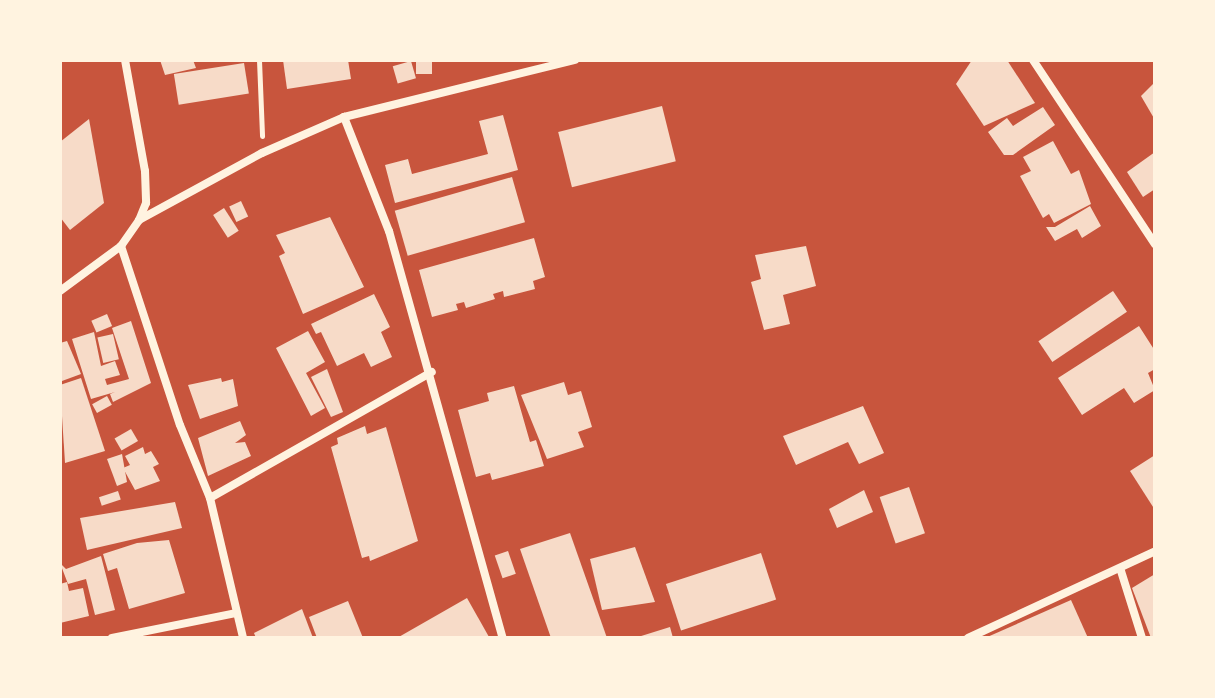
<!DOCTYPE html>
<html>
<head>
<meta charset="utf-8">
<style>
	body { margin:0 }
	#map { position:relative; width:1215px; height:698px; overflow:hidden; background:#c8553d; font-family:Rubik,sans-serif }
	div>[style] { position:absolute }
	[style*='--x'] { left:calc(var(--x)*1px); top:calc(var(--y)*1px); width:calc(var(--w)*1px); rotate:calc(var(--a)*1deg) }
	.building>* { inset:0; background:#f7dbc8; transform-origin:0 0 }
	.path>* { height:5px; margin:-2.5px; padding:0 2.5px; transform-origin:2.5px; border-radius:2.5px; background:#fff3e0 }
	.minor>* { height:8px; margin:-4px; padding:0 4px; transform-origin:4px; border-radius:4px; background:#fff3e0 }
	span { translate:-50% -50%; white-space:nowrap; text-align:center; line-height:1.15; -webkit-text-stroke:8px #fff3e0; paint-order:stroke }
	.frame { position:absolute; inset:0; border:62px solid #fff3e0; pointer-events:none }
</style>
</head>
<body>
<div id="map">
	<div class="building">
		<i style="clip-path:polygon(160px 60px,193px 60px,196px 68px,165px 75px)"></i>
		<i style="clip-path:polygon(283px 60px,348px 60px,351px 79px,287px 89px)"></i>
		<i style="left:416px;top:60px;width:16px;height:14px"></i>
		<i style="clip-path:polygon(972px 60px,1007px 60px,1035px 103px,984px 126px,956px 84px)"></i>
		<i style="left:411px;top:61px;width:18px;height:19px;rotate:74deg"></i>
		<i style="left:244px;top:63px;width:31px;height:71px;rotate:81deg"></i>
		<i style="clip-path:polygon(1155px 82px,1155px 120px,1141px 96px)"></i>
		<i style="left:662px;top:106px;width:57px;height:107px;rotate:76deg"></i>
		<i style="clip-path:polygon(1043px 107px,1055px 125px,1013px 155px,1004px 155px,988px 132px,1007px 118px,1013px 126px)"></i>
		<i style="clip-path:polygon(503px 115px,518px 170px,395px 203px,385px 165px,408px 159px,412px 174px,488px 154px,479px 121px)"></i>
		<i style="clip-path:polygon(89px 119px,104px 203px,70px 230px,60px 217px,60px 142px)"></i>
		<i style="clip-path:polygon(1053px 141px,1071px 174px,1079px 170px,1091px 204px,1054px 223px,1049px 214px,1043px 218px,1020px 176px,1031px 171px,1023px 157px)"></i>
		<i style="clip-path:polygon(1155px 152px,1155px 189px,1143px 197px,1127px 172px)"></i>
		<i style="left:512px;top:177px;width:47px;height:122px;rotate:74deg"></i>
		<i style="left:241px;top:201px;width:17px;height:13px;rotate:65deg"></i>
		<i style="clip-path:polygon(1090px 206px,1101px 226px,1082px 238px,1077px 229px,1055px 241px,1046px 227px,1055px 227px)"></i>
		<i style="left:224px;top:208px;width:27px;height:13px;rotate:57deg"></i>
		<i style="clip-path:polygon(330px 217px,364px 287px,303px 314px,279px 256px,285px 253px,276px 235px)"></i>
		<i style="clip-path:polygon(534px 238px,545px 277px,533px 281px,535px 289px,504px 297px,503px 291px,493px 294px,495px 299px,466px 308px,464px 302px,456px 304px,458px 310px,432px 317px,419px 270px)"></i>
		<i style="clip-path:polygon(806px 246px,816px 286px,783px 295px,790px 324px,764px 330px,751px 282px,761px 279px,755px 255px)"></i>
		<i style="left:1113px;top:291px;width:25px;height:90px;rotate:56deg"></i>
		<i style="clip-path:polygon(374px 294px,390px 327px,381px 332px,392px 357px,371px 367px,364px 353px,337px 366px,321px 332px,316px 334px,311px 324px)"></i>
		<i style="left:107px;top:314px;width:13px;height:17px;rotate:67deg"></i>
		<i style="clip-path:polygon(131px 321px,151px 383px,113px 402px,110px 394px,115px 392px,91px 399px,72px 339px,94px 332px,101px 366px,115px 361px,120px 375px,105px 379px,107px 385px,129px 379px,112px 328px)"></i>
		<i style="clip-path:polygon(1139px 326px,1155px 351px,1155px 369px,1148px 373px,1155px 390px,1134px 403px,1124px 388px,1082px 415px,1058px 378px)"></i>
		<i style="clip-path:polygon(308px 331px,325px 362px,306px 373px,325px 408px,311px 416px,276px 348px)"></i>
		<i style="left:113px;top:334px;width:26px;height:16px;rotate:77deg"></i>
		<i style="clip-path:polygon(67px 341px,81px 374px,62px 381px,60px 343px)"></i>
		<i style="clip-path:polygon(327px 369px,343px 412px,331px 417px,311px 377px)"></i>
		<i style="clip-path:polygon(81px 378px,105px 451px,65px 463px,60px 385px)"></i>
		<i style="clip-path:polygon(221px 378px,222px 382px,233px 379px,238px 406px,200px 419px,188px 385px)"></i>
		<i style="clip-path:polygon(564px 382px,568px 395px,581px 391px,592px 427px,578px 432px,584px 447px,547px 459px,521px 395px)"></i>
		<i style="clip-path:polygon(514px 386px,530px 442px,536px 440px,544px 466px,492px 480px,490px 473px,476px 477px,458px 410px,489px 401px,487px 393px)"></i>
		<i style="left:107px;top:396px;width:10px;height:17px;rotate:61deg"></i>
		<i style="clip-path:polygon(863px 406px,884px 453px,859px 464px,848px 442px,796px 465px,783px 436px)"></i>
		<i style="clip-path:polygon(240px 421px,246px 435px,235px 443px,245px 442px,251px 456px,208px 476px,198px 438px)"></i>
		<i style="clip-path:polygon(365px 426px,367px 434px,386px 427px,418px 541px,370px 561px,369px 556px,362px 558px,331px 447px,338px 444px,337px 438px)"></i>
		<i style="left:131px;top:429px;width:14px;height:19px;rotate:60deg"></i>
		<i style="clip-path:polygon(143px 447px,145px 454px,151px 451px,159px 464px,153px 467px,160px 481px,135px 490px,123px 468px,130px 465px,125px 456px)"></i>
		<i style="clip-path:polygon(122px 454px,127px 482px,117px 486px,107px 459px)"></i>
		<i style="clip-path:polygon(1155px 455px,1155px 510px,1130px 471px)"></i>
		<i style="left:909px;top:487px;width:49px;height:31px;rotate:71deg"></i>
		<i style="clip-path:polygon(864px 490px,873px 512px,837px 528px,829px 509px)"></i>
		<i style="left:118px;top:491px;width:9px;height:20px;rotate:72deg"></i>
		<i style="clip-path:polygon(175px 502px,182px 528px,87px 550px,80px 518px)"></i>
		<i style="clip-path:polygon(570px 533px,607px 638px,551px 638px,520px 549px)"></i>
		<i style="clip-path:polygon(169px 540px,185px 593px,129px 609px,117px 568px,108px 571px,103px 554px,137px 543px)"></i>
		<i style="clip-path:polygon(635px 547px,655px 602px,602px 610px,590px 559px)"></i>
		<i style="left:508px;top:551px;width:24px;height:14px;rotate:71deg"></i>
		<i style="left:761px;top:553px;width:49px;height:100px;rotate:72deg"></i>
		<i style="clip-path:polygon(101px 556px,115px 610px,95px 615px,86px 579px,68px 584px,60px 563px,66px 569px)"></i>
		<i style="clip-path:polygon(1155px 574px,1155px 638px,1151px 638px,1132px 588px)"></i>
		<i style="clip-path:polygon(67px 582px,69px 591px,83px 588px,89px 616px,60px 623px,60px 584px)"></i>
		<i style="clip-path:polygon(467px 598px,489px 637px,397px 638px)"></i>
		<i style="clip-path:polygon(1071px 600px,1088px 638px,985px 638px)"></i>
		<i style="clip-path:polygon(348px 601px,363px 638px,317px 638px,309px 617px)"></i>
		<i style="clip-path:polygon(302px 609px,313px 638px,256px 638px,254px 633px)"></i>
		<i style="clip-path:polygon(670px 627px,673px 638px,638px 638px,638px 637px)"></i>
	</div>
	<div class="path">
		<i style="--x:259;--y:60;--w:76;--a:87.7"></i>
	</div>
	<div class="minor">
		<i style="--x:125;--y:60;--w:113;--a:79.8"></i>
		<i style="--x:145;--y:171;--w:32;--a:88"></i>
		<i style="--x:146;--y:203;--w:18;--a:112"></i>
		<i style="--x:1033;--y:60;--w:221;--a:56.5"></i>
		<i style="--x:344;--y:117;--w:123;--a:68.5"></i>
		<i style="--x:389;--y:231;--w:423;--a:74.4"></i>
		<i style="--x:121;--y:246;--w:188;--a:71.8"></i>
		<i style="--x:180;--y:425;--w:79;--a:67.7"></i>
		<i style="--x:210;--y:498;--w:144;--a:76.7"></i>
		<i style="--x:60;--y:291;--w:76;--a:-36.4"></i>
		<i style="--x:121;--y:246;--w:32;--a:-55"></i>
		<i style="--x:139;--y:220;--w:140;--a:-28.6"></i>
		<i style="--x:262;--y:153;--w:90;--a:-23.7"></i>
		<i style="--x:344;--y:117;--w:238;--a:-13.9"></i>
		<i style="--x:210;--y:498;--w:255;--a:-29.6"></i>
		<i style="--x:1121;--y:571;--w:70;--a:72.6"></i>
		<i style="--x:112;--y:638;--w:126;--a:-11.4"></i>
		<i style="--x:968;--y:638;--w:206;--a:-24.9"></i>
	</div>
	<div class="frame"></div>
</div>
</body>
</html>
